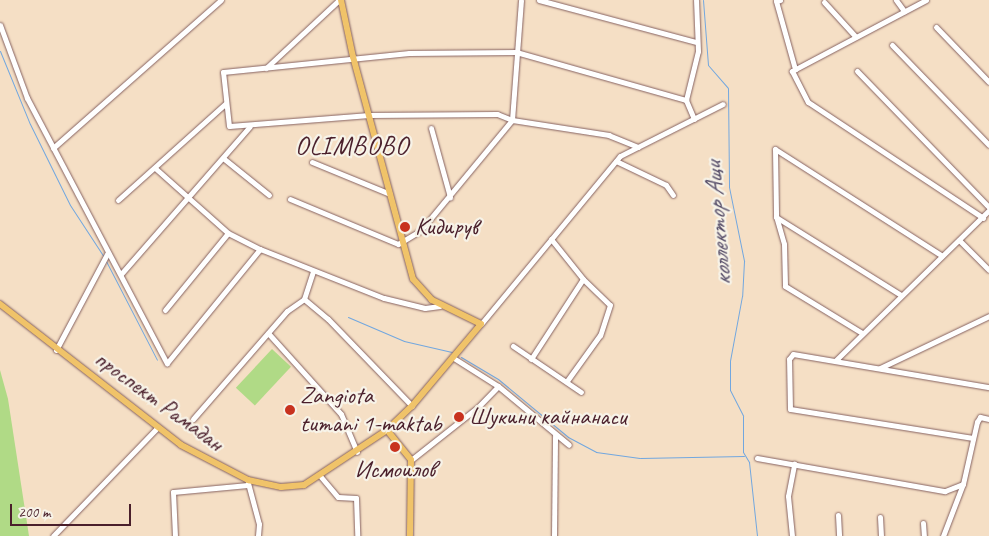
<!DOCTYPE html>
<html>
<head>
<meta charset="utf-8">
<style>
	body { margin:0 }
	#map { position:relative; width:989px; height:536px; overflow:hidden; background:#f5dfc5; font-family:Caveat,sans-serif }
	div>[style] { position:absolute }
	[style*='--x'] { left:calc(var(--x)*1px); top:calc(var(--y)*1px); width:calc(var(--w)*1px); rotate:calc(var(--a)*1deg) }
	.green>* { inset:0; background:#b0da86; transform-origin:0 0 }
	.stream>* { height:1px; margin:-0.5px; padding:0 0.5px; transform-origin:0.5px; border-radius:0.5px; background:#72a7df }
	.roads { filter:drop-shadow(0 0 1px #866261) drop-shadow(0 0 1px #866261) }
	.minor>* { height:5px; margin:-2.5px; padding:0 2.5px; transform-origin:2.5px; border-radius:2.5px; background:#fff }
	.major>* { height:6px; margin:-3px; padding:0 3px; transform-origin:3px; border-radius:3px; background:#f0c369 }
	.dots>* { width:14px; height:14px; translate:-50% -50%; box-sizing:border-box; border:2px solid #f7f3e8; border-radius:50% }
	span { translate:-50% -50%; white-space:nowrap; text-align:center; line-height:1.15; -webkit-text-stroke:4.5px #f7f3e8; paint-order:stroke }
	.poi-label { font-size:24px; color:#4a1f2b }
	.left { translate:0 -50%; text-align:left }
	.street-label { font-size:24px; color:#4a1f2b }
	.water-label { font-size:25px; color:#584f6a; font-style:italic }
	.quarter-label { font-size:26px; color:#4a1f2b; letter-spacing:1px }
	.scale { position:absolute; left:10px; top:504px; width:121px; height:22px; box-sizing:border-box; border:2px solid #4a1f2b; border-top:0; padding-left:6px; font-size:15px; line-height:18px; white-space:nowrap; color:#4a1f2b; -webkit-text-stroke:4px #f7f3e8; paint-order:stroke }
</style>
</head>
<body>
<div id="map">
	<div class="green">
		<i style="left:272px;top:349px;width:26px;height:53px;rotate:43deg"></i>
		<i style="clip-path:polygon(0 370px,8px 399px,29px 536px,0 536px)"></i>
	</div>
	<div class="stream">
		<i style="--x:703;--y:0;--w:65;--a:85.6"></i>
		<i style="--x:708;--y:65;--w:30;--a:49"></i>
		<i style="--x:728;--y:88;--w:99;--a:89.4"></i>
		<i style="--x:729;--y:187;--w:76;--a:78.5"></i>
		<i style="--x:744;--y:261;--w:35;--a:93"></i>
		<i style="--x:742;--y:296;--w:66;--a:100.5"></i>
		<i style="--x:730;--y:361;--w:29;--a:90"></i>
		<i style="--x:730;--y:390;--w:29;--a:63"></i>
		<i style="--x:743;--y:416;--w:36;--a:90"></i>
		<i style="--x:743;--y:452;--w:12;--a:59"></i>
		<i style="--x:749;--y:462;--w:74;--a:83.8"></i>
		<i style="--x:0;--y:51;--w:79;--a:67.7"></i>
		<i style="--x:30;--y:124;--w:90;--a:63.7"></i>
		<i style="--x:70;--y:205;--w:62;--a:56.8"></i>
		<i style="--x:106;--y:261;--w:111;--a:62.7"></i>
		<i style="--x:348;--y:317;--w:61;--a:23.2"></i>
		<i style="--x:404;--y:341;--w:49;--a:12.9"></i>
		<i style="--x:461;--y:357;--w:43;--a:30.7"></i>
		<i style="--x:498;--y:379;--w:91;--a:39.6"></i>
		<i style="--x:568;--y:437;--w:32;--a:28"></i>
		<i style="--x:596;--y:452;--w:44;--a:7.8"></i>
		<i style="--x:640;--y:458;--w:104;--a:-1.1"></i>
	</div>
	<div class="roads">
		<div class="minor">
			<i style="--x:539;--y:0;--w:163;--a:15"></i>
			<i style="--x:780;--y:0;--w:4;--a:166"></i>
			<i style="--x:776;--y:1;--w:71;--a:74.4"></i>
			<i style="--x:896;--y:0;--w:14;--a:54"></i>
			<i style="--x:926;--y:0;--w:152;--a:152.1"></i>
			<i style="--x:792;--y:71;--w:35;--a:63"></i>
			<i style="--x:808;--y:102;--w:210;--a:33.5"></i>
			<i style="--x:824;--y:2;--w:47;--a:47.6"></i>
			<i style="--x:0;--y:25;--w:78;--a:69.7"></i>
			<i style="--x:27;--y:98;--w:300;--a:62.2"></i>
			<i style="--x:167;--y:363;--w:147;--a:-50.8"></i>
			<i style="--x:936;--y:27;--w:76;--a:46.1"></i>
			<i style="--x:892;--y:45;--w:139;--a:45.9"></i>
			<i style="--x:266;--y:68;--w:100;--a:-43"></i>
			<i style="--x:857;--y:71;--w:190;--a:45.9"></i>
			<i style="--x:694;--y:119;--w:21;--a:-113"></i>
			<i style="--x:686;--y:100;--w:50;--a:-76.2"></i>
			<i style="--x:698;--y:51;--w:51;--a:-92.2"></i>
			<i style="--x:431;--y:128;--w:72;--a:74.6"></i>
			<i style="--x:638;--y:147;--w:31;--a:-158"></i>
			<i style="--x:609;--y:135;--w:98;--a:-171.2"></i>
			<i style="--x:512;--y:120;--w:16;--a:-158"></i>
			<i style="--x:497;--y:114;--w:128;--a:179.6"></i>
			<i style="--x:369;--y:115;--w:140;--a:175.5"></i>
			<i style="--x:229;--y:126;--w:54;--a:-96.3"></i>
			<i style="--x:223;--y:72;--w:187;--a:-5.8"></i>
			<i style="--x:409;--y:53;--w:107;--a:-0.5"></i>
			<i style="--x:516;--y:52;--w:177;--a:15.8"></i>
			<i style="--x:53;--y:148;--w:224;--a:-41.4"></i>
			<i style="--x:775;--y:149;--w:67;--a:89.1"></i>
			<i style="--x:776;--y:216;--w:29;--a:74"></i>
			<i style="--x:784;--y:244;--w:42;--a:88.6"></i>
			<i style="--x:785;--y:286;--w:90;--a:31.4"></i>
			<i style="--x:775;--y:149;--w:198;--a:32.6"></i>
			<i style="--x:223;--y:158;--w:59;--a:38.8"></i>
			<i style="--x:616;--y:161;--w:55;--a:25.6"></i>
			<i style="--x:666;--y:185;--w:12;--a:55"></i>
			<i style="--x:312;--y:162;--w:84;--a:22.3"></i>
			<i style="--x:155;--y:168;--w:98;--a:41.7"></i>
			<i style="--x:228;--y:233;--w:36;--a:27"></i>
			<i style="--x:260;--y:249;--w:133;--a:21.6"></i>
			<i style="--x:384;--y:298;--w:42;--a:13.7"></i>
			<i style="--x:425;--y:308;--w:15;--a:-8"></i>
			<i style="--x:290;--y:199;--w:117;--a:22.6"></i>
			<i style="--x:398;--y:244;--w:27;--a:-31"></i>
			<i style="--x:421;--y:230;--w:143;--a:-50.4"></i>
			<i style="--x:512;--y:120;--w:120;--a:-85.7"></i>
			<i style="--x:118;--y:200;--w:145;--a:-41.9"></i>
			<i style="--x:776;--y:217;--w:147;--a:32"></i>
			<i style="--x:551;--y:239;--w:51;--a:51.3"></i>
			<i style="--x:583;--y:279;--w:37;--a:44"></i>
			<i style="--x:610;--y:305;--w:32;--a:108"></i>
			<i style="--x:600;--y:335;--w:57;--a:125.7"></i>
			<i style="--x:959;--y:240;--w:42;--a:45"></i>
			<i style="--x:121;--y:274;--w:196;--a:-48.9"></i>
			<i style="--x:304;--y:299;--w:31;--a:40"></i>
			<i style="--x:328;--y:319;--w:121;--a:46"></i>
			<i style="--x:165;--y:310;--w:99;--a:-50.7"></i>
			<i style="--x:481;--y:324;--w:218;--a:-50.4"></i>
			<i style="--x:620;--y:156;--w:115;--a:-26.8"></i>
			<i style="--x:268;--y:333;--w:109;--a:48"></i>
			<i style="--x:341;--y:414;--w:41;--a:67.2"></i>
			<i style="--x:513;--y:346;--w:82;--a:34.1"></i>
			<i style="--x:56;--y:350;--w:109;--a:-62"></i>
			<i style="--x:452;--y:357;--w:54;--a:32.2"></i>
			<i style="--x:498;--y:386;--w:92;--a:39.7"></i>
			<i style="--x:531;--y:359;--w:95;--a:-57"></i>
			<i style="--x:836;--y:360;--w:214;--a:-44.4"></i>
			<i style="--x:880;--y:368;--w:121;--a:-25.5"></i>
			<i style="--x:193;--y:419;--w:143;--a:-49"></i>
			<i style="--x:287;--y:311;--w:21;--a:-35"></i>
			<i style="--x:304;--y:299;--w:28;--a:-72"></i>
			<i style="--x:973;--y:438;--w:185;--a:-171"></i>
			<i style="--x:790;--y:409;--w:50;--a:-91.1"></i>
			<i style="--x:789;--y:359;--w:6;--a:-51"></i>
			<i style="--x:793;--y:354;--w:199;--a:9.6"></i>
			<i style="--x:757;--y:458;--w:191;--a:10"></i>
			<i style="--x:945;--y:491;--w:19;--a:-21"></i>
			<i style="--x:963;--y:484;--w:64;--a:-77.3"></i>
			<i style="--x:977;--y:422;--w:6;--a:-59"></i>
			<i style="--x:980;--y:417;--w:9;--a:13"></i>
			<i style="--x:411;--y:460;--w:85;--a:-38.3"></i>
			<i style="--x:478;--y:407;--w:29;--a:-46"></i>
			<i style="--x:321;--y:477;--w:26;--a:50"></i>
			<i style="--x:338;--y:497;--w:18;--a:3"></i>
			<i style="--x:356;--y:498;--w:38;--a:88"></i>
			<i style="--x:248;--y:483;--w:42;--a:75"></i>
			<i style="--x:259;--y:524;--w:12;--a:95"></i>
			<i style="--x:838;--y:515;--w:21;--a:87"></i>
			<i style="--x:880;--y:517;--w:19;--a:87"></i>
			<i style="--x:923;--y:523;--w:13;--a:86"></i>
			<i style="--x:53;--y:536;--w:151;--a:-46.1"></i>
			<i style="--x:175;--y:536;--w:44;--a:-92.6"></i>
			<i style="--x:173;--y:492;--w:75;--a:-5.3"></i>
			<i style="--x:554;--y:536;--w:101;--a:-89.4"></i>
			<i style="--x:792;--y:536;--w:40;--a:-95.7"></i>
			<i style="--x:788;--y:496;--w:33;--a:-79"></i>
			<i style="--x:943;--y:536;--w:56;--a:-69"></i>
		</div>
		<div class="major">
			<i style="--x:0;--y:304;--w:229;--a:37.9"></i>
			<i style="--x:181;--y:445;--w:76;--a:27.6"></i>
			<i style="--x:248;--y:480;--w:34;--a:12"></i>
			<i style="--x:281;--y:487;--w:23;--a:-5"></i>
			<i style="--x:304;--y:485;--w:100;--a:-33.5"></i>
			<i style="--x:387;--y:430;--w:35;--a:-44"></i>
			<i style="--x:412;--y:406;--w:107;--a:-49.9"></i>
			<i style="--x:481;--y:324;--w:55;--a:-153.9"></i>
			<i style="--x:432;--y:300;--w:28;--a:-132"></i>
			<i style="--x:413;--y:279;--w:230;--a:-105.1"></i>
			<i style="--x:353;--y:57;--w:58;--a:-101.9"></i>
			<i style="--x:387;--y:430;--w:38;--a:51"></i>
			<i style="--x:411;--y:460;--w:76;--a:90.8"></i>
		</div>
	</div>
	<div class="dots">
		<i style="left:405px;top:227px;background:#c8321e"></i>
		<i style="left:290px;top:410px;background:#c8321e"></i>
		<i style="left:459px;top:417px;background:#c8321e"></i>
		<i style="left:395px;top:447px;background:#c8321e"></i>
	</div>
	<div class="poi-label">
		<span class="left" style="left:415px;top:227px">Кидирув</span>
		<span class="left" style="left:300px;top:410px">Zangiota<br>tumani 1-maktab</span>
		<span class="left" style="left:469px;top:417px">Шукини кайнанаси</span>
		<span style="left:395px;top:470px">Исмоилов</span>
	</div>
	<div class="street-label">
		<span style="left:159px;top:401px;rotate:36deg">проспект Рамадан</span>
	</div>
	<div class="water-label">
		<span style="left:718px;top:224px;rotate:-95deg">коллектор Ащи</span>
	</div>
	<div class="quarter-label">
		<span style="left:352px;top:146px">OLIMBOBO</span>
	</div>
	<div class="scale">200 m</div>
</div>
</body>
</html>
